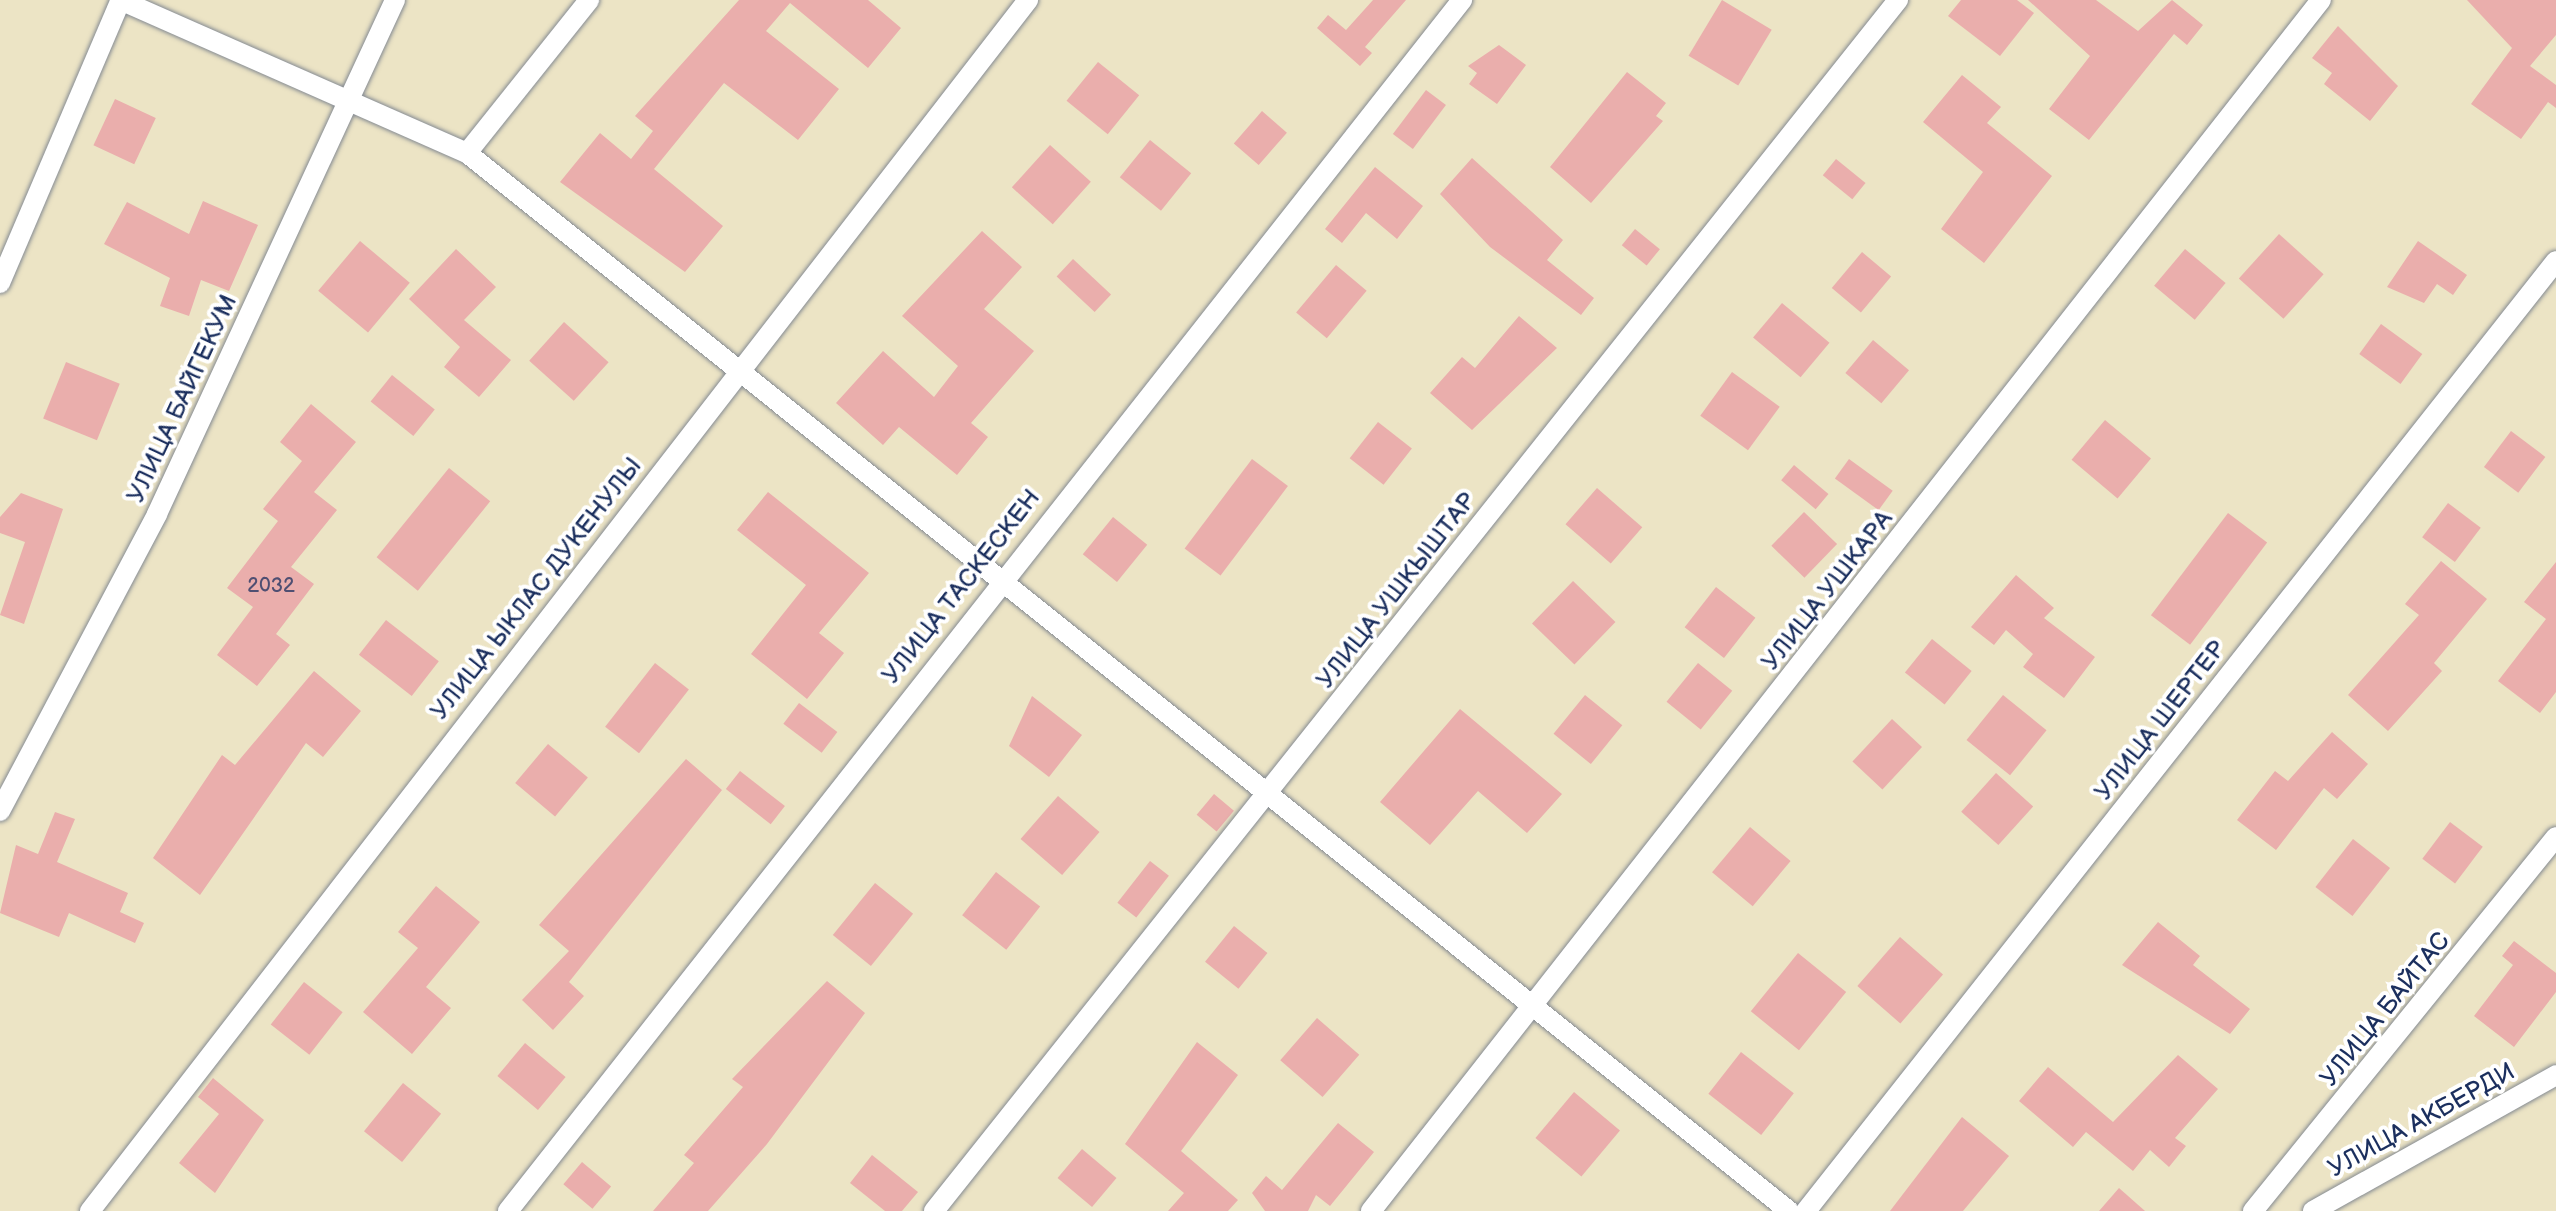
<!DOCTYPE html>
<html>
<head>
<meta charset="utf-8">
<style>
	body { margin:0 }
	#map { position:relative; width:2556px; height:1211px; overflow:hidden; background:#ece4c5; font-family:"Balsamiq Sans",sans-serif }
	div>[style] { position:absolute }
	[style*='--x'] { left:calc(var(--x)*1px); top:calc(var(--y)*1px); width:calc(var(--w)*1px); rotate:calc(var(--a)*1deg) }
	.building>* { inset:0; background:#eaaeac; transform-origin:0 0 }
	.roads { filter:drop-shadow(0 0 2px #848a92) drop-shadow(0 0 2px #848a92) }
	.street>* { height:20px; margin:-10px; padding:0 10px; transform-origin:10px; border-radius:10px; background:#fff }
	span { translate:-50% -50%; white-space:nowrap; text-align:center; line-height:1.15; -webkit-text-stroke:8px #fff; paint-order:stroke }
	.number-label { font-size:20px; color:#4f4f72 }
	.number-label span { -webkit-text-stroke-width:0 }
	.street-label { font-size:25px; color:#1b2f5e }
</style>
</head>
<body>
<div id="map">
	<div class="building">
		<i style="clip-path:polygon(739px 0,868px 0,901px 28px,868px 68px,790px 3px,766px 31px,839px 89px,798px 140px,724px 83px,654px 169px,723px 226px,685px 272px,560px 182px,600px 133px,631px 159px,653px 131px,635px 116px)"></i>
		<i style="clip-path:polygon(1373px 0,1406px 0,1365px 47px,1372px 53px,1360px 66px,1317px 28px,1328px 15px,1346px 30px)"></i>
		<i style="left:1722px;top:0;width:58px;height:65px;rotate:31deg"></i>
		<i style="clip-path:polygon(1961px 0,2017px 0,2034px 13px,2000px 56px,1948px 16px)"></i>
		<i style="clip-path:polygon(2028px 0,2096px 0,2138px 31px,2172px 0,2203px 25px,2187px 45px,2174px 34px,2089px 140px,2049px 109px,2090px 56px)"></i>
		<i style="clip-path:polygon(2467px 0,2556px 0,2556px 35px,2530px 66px,2556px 85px,2556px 108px,2548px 102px,2521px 139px,2471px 104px,2512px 48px)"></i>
		<i style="clip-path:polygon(2338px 26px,2398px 86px,2370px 121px,2324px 84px,2332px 73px,2312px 58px)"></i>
		<i style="clip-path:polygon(1499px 45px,1526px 65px,1497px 104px,1469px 84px,1477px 73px,1468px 66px)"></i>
		<i style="left:1098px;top:62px;width:53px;height:50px;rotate:39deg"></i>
		<i style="clip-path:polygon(1627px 72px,1666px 103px,1656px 116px,1663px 121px,1591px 203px,1550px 167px)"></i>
		<i style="clip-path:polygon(1962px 75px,2001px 107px,1987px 123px,2052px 176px,1984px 263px,1941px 229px,1983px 172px,1923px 122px)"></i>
		<i style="left:1426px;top:90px;width:25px;height:55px;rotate:37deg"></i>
		<i style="left:115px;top:99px;width:45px;height:51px;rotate:25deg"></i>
		<i style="left:1262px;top:111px;width:33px;height:43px;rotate:41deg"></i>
		<i style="left:1150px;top:140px;width:53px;height:48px;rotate:39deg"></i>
		<i style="left:1050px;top:145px;width:55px;height:57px;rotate:42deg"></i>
		<i style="clip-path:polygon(1472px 158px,1563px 240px,1547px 260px,1594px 298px,1581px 315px,1490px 247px,1440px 194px)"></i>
		<i style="left:1836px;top:159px;width:38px;height:21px;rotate:39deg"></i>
		<i style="clip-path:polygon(1375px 167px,1423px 206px,1397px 239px,1366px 213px,1342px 243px,1325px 229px)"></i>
		<i style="clip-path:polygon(203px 201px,258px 225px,229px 291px,201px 280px,189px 316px,160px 306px,170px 278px,104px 244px,127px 202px,189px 234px)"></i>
		<i style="left:1635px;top:229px;width:32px;height:21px;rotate:39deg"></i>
		<i style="clip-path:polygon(982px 231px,1022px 267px,984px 309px,1034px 351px,971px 423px,988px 437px,957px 475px,899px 427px,883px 445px,836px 403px,883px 351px,934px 397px,958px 366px,902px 316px)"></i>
		<i style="left:2279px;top:234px;width:60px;height:60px;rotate:42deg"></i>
		<i style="left:360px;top:241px;width:65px;height:65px;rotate:40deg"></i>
		<i style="clip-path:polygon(2418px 241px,2467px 275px,2453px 295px,2437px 284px,2424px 303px,2387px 287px)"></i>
		<i style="clip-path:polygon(456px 249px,496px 287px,464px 320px,511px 360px,479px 397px,444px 367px,460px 347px,409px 299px)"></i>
		<i style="left:2185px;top:249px;width:53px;height:48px;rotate:40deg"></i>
		<i style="left:1862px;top:252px;width:38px;height:47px;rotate:40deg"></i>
		<i style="left:1073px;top:259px;width:52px;height:24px;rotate:43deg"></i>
		<i style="left:1336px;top:265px;width:40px;height:62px;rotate:40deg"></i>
		<i style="left:1782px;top:303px;width:62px;height:45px;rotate:40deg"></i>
		<i style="clip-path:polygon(1519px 316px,1557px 348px,1472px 430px,1430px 393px,1462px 357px,1475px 368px)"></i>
		<i style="left:564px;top:322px;width:60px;height:52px;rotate:42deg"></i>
		<i style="left:2381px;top:324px;width:51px;height:37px;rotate:36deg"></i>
		<i style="left:1873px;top:340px;width:47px;height:43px;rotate:40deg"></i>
		<i style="left:66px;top:362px;width:58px;height:61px;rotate:22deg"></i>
		<i style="left:1732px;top:372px;width:59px;height:54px;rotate:36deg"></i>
		<i style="left:392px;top:375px;width:55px;height:34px;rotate:39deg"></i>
		<i style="clip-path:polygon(311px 404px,356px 442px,314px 492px,337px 510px,291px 567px,314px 584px,276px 634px,290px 645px,257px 686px,217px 655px,253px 607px,227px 588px,278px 521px,263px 509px,302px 461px,280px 442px)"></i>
		<i style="left:2105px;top:420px;width:60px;height:52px;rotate:40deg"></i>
		<i style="left:1378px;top:422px;width:43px;height:46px;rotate:38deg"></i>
		<i style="left:2511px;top:431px;width:43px;height:45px;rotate:37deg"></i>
		<i style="left:1252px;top:459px;width:45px;height:112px;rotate:37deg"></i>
		<i style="left:1849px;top:459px;width:54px;height:24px;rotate:36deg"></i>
		<i style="left:1794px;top:465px;width:45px;height:20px;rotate:40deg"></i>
		<i style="left:449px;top:468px;width:53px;height:115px;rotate:39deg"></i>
		<i style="left:1597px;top:488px;width:60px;height:48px;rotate:41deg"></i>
		<i style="clip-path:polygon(768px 492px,869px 573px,819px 633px,844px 653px,807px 699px,751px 654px,806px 585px,737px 530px)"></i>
		<i style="clip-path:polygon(21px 493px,63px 509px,24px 624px,0 615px,25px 542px,0 533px,0 517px)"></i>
		<i style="left:2448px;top:503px;width:41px;height:43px;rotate:37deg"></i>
		<i style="left:1804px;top:512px;width:46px;height:47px;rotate:44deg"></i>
		<i style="left:2228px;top:513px;width:49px;height:128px;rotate:37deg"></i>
		<i style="left:1113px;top:517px;width:44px;height:48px;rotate:39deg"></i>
		<i style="clip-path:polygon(2441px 561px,2487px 599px,2434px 663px,2442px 671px,2388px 731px,2348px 695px,2419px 615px,2405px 604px)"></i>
		<i style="clip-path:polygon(2556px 562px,2556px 692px,2540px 713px,2498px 681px,2546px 619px,2524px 602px)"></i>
		<i style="clip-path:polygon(2016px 575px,2054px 608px,2044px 618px,2095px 657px,2064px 698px,2023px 667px,2033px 654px,2006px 630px,1994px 645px,1971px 627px)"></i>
		<i style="left:1573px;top:581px;width:59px;height:59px;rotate:44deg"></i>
		<i style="left:1716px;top:587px;width:50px;height:51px;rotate:38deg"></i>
		<i style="left:386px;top:620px;width:67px;height:44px;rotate:38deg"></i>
		<i style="left:1932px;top:639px;width:51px;height:43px;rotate:39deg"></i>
		<i style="left:655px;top:663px;width:43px;height:81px;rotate:38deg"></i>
		<i style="left:1698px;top:663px;width:44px;height:50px;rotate:39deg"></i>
		<i style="clip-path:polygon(314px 671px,361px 711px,323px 757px,306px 743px,200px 895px,153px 858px,222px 755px,235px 765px)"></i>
		<i style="left:1585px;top:695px;width:48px;height:50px;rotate:39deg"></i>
		<i style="left:2003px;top:695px;width:56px;height:58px;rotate:39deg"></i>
		<i style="clip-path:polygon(1032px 696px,1082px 735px,1049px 777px,1009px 746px)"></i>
		<i style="left:799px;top:703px;width:48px;height:26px;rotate:37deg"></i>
		<i style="clip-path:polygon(1460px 709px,1562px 794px,1527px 833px,1478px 791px,1430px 845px,1380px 802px)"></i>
		<i style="left:1892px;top:719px;width:41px;height:58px;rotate:43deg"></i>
		<i style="clip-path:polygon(2332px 732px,2368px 764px,2337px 799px,2324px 788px,2276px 850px,2237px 820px,2275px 771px,2288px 781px)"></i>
		<i style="left:548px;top:744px;width:52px;height:51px;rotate:40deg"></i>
		<i style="clip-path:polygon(686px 759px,722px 790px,569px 982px,584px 996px,553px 1030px,522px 1000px,569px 951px,539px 925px)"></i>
		<i style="left:740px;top:771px;width:57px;height:23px;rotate:38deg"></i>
		<i style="left:1996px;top:773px;width:50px;height:52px;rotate:42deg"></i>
		<i style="left:1214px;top:794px;width:26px;height:27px;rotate:40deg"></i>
		<i style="left:1058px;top:796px;width:55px;height:57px;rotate:41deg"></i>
		<i style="clip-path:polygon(55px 812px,75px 819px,57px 862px,128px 893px,120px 912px,144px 923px,135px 943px,69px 913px,59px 937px,0 913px,16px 845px,38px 854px)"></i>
		<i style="left:2450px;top:822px;width:41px;height:46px;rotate:37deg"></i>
		<i style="left:1750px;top:827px;width:53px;height:59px;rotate:40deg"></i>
		<i style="left:2353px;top:839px;width:47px;height:61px;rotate:38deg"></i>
		<i style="left:1150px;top:861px;width:24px;height:53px;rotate:38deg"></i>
		<i style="left:996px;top:872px;width:56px;height:55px;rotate:38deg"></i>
		<i style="left:875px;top:883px;width:49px;height:67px;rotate:39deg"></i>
		<i style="clip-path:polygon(436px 886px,480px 922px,426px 987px,451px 1008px,412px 1054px,363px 1012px,418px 948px,398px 932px)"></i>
		<i style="clip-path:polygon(2158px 922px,2200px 956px,2193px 965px,2250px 1009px,2230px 1034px,2122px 965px)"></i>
		<i style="left:1234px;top:926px;width:43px;height:46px;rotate:39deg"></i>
		<i style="left:1900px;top:937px;width:57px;height:65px;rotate:41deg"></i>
		<i style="clip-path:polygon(2514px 941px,2556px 973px,2556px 992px,2514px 1047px,2474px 1016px,2513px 965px,2502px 956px)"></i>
		<i style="left:1798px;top:953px;width:62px;height:75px;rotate:39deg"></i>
		<i style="clip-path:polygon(827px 981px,865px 1013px,767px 1144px,708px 1211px,653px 1211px,694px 1163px,684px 1155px,743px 1087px,732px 1079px)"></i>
		<i style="left:304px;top:982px;width:49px;height:54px;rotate:38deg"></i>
		<i style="left:1317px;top:1018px;width:56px;height:56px;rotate:41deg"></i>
		<i style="clip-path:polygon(1197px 1042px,1238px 1075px,1181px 1151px,1238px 1200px,1228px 1211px,1168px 1211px,1184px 1193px,1125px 1144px)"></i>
		<i style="left:525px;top:1043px;width:53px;height:43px;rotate:40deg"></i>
		<i style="left:1741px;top:1052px;width:67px;height:53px;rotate:38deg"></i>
		<i style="clip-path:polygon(2178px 1055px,2218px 1089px,2175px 1138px,2186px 1146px,2169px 1167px,2150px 1150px,2133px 1171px,2086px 1132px,2073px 1147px,2019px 1101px,2048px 1067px,2113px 1122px)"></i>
		<i style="clip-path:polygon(213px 1078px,264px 1120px,215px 1193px,179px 1163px,219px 1114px,198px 1097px)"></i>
		<i style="left:403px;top:1083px;width:49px;height:62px;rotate:39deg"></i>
		<i style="left:1574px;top:1092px;width:60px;height:60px;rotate:40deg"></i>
		<i style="clip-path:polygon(1962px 1117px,2009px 1156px,1963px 1211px,1890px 1211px)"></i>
		<i style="clip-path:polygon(1338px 1123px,1374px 1152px,1330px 1206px,1316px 1195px,1308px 1211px,1265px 1211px,1252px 1193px,1266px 1176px,1282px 1190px)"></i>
		<i style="left:1082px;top:1149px;width:45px;height:38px;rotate:40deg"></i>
		<i style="clip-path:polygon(872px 1155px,918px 1192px,902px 1211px,885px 1211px,850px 1183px)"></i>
		<i style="left:582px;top:1162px;width:38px;height:29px;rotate:40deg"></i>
		<i style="clip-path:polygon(2119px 1188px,2145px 1211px,2099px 1211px)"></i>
	</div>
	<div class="roads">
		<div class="street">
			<i style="--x:120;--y:0;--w:379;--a:23.8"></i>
			<i style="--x:467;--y:153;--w:1693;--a:38.67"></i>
			<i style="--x:467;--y:153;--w:196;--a:-51.4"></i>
			<i style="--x:0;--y:283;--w:308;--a:-66.9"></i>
			<i style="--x:0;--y:811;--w:336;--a:-62.1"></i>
			<i style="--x:157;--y:514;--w:566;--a:-65.15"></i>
			<i style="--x:90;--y:1211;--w:1532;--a:-52.24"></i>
			<i style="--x:508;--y:1211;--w:1542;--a:-51.77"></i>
			<i style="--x:934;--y:1211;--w:1548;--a:-51.48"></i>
			<i style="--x:1371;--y:1211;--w:1539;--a:-51.89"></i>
			<i style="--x:1806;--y:1211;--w:1210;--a:-51.71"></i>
			<i style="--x:2253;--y:1211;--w:481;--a:-51"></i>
			<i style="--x:2313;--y:1211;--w:278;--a:-29.2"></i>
		</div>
	</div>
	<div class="number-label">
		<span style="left:271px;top:586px">2032</span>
	</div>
	<div class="street-label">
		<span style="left:183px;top:399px;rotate:-65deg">УЛИЦА БАЙГЕКУМ</span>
		<span style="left:962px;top:587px;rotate:-52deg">УЛИЦА ТАСКЕСКЕН</span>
		<span style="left:537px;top:589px;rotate:-52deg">УЛИЦА ЫКЛАС ДУКЕНУЛЫ</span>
		<span style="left:1397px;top:591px;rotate:-52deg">УЛИЦА УШКЫШТАР</span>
		<span style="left:1828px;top:591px;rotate:-52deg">УЛИЦА УШКАРА</span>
		<span style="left:2161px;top:721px;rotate:-52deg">УЛИЦА ШЕРТЕР</span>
		<span style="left:2386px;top:1010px;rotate:-51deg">УЛИЦА БАЙТАС</span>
		<span style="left:2422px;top:1121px;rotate:-29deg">УЛИЦА АКБЕРДИ</span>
	</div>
</div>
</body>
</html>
